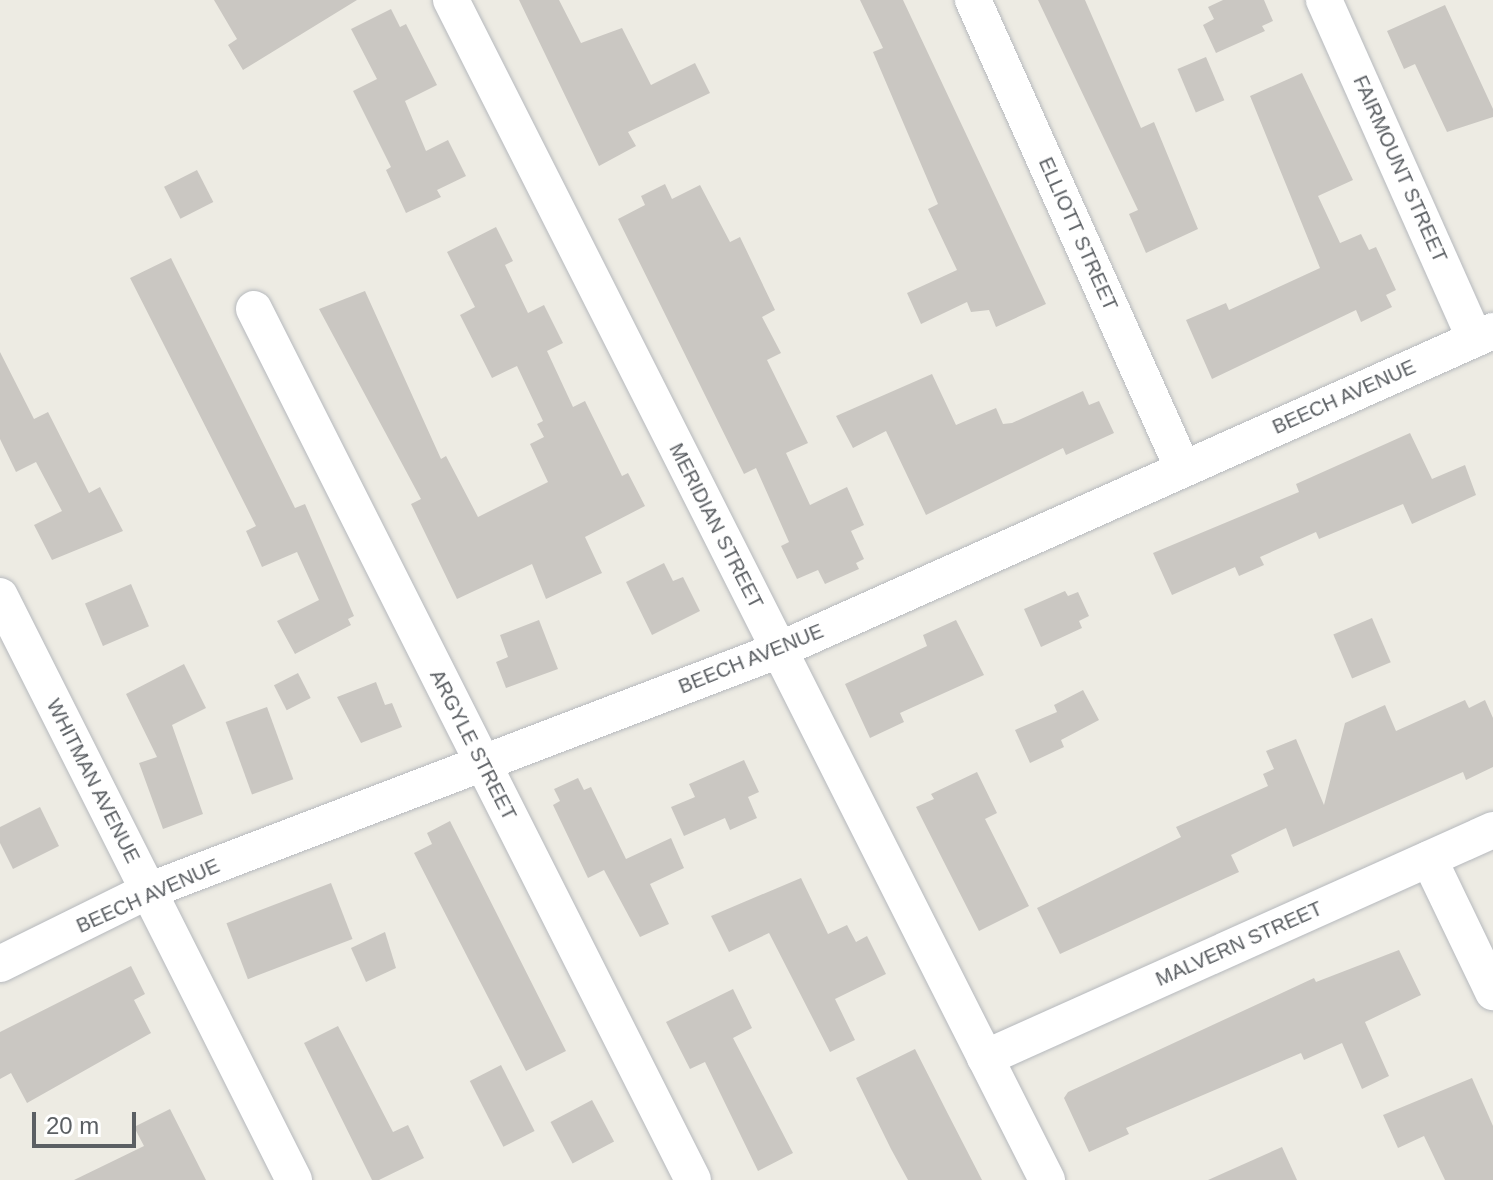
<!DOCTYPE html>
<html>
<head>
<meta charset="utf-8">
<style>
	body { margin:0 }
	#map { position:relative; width:1493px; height:1180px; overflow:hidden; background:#edebe3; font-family:Arial,sans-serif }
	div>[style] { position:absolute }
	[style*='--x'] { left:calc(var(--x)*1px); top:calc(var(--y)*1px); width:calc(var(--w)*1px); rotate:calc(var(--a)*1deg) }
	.building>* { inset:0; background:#cac7c2; transform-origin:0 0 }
	.roads { filter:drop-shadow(0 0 2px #b6b9bd) drop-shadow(0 0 2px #b6b9bd) }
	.minor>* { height:36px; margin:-18px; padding:0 18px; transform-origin:18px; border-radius:18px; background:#fff }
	span { translate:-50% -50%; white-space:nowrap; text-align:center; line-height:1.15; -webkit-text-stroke:6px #fff; paint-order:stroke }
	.street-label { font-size:20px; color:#5b5f63 }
	.scale { position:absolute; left:32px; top:1112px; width:104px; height:36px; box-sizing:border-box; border:4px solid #5b5f63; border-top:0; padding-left:10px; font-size:24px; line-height:28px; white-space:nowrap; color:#5b5f63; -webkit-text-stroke:6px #fff; paint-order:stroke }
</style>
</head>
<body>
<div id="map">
	<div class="building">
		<i style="clip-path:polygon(214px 0,357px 0,243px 70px,228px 45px,237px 39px)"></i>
		<i style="clip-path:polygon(519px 0,559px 0,581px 43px,622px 28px,651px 85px,695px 63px,710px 93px,628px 132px,636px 146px,599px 166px)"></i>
		<i style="clip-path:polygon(860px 0,903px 0,1046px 304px,996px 327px,989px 310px,971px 312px,967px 302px,921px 324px,907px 293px,957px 270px,928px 209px,938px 204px,873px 52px,883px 48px)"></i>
		<i style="clip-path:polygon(1038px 0,1085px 0,1141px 128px,1154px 122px,1198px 229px,1146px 253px,1129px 214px,1138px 210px)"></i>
		<i style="clip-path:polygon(1223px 0,1264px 0,1273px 21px,1262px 26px,1265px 31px,1216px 53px,1203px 25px,1214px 19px,1208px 7px)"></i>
		<i style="clip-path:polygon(1445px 5px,1493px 109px,1493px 117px,1447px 132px,1415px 64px,1404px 69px,1387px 31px)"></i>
		<i style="clip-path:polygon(391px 9px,400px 27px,406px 24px,437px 85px,405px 101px,426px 151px,448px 140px,466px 176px,437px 190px,441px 197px,406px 213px,386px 170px,391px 167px,353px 91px,377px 79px,351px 29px)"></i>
		<i style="left:1206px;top:57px;width:47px;height:31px;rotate:67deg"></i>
		<i style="clip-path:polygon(1302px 73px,1353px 180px,1318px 196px,1340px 243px,1361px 234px,1369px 250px,1376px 247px,1396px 290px,1386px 295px,1392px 307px,1361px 322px,1356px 310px,1212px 379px,1186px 320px,1226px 303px,1229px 310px,1320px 268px,1250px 96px)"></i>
		<i style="left:197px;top:170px;width:36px;height:37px;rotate:63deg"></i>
		<i style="clip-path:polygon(665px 184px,672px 199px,700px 185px,730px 242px,740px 237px,775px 310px,762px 317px,781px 353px,767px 360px,808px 443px,786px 453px,810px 505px,847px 487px,864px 525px,851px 531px,864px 559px,856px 563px,859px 569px,825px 584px,818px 570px,797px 579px,781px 546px,789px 542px,756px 468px,744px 474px,618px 219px,645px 205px,641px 196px)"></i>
		<i style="clip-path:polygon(496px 227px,513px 261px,505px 265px,528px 313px,544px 305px,563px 343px,547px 351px,573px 407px,585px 401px,622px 476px,628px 473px,645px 506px,585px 537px,602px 573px,546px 599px,532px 564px,457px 599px,411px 504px,421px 499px,319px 309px,365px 291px,441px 459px,446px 456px,478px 517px,548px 482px,530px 444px,544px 437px,537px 424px,543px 421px,517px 366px,492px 378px,460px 315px,475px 307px,447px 252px)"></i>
		<i style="clip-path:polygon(171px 258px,295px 508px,305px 504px,354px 616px,348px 619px,351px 625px,295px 654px,277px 621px,319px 600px,297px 552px,262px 567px,246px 531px,256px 526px,130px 278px)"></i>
		<i style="clip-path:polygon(0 352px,34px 419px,48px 412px,89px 493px,100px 487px,123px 531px,52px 560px,34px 525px,62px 511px,36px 462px,16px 472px,0 439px)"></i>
		<i style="clip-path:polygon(932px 374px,956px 425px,996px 408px,1003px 424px,1012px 423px,1083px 391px,1089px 405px,1099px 401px,1114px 433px,1066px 455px,1063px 448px,926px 515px,886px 431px,853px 448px,836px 416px)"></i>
		<i style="clip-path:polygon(1410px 433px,1432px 479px,1465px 465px,1476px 495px,1412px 524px,1403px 504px,1319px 539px,1316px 532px,1260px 557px,1264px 565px,1239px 576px,1235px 567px,1172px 595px,1153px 553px,1299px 492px,1296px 484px)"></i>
		<i style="clip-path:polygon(664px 563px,673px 581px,683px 577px,700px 611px,652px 635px,626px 582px)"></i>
		<i style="left:131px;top:584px;width:46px;height:50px;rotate:67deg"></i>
		<i style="clip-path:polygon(1065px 591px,1068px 596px,1078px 592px,1089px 616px,1079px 621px,1082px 628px,1041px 647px,1024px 609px)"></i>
		<i style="left:1372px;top:618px;width:48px;height:42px;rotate:67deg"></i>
		<i style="clip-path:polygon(539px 620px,558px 669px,506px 688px,496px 662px,508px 657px,500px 635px)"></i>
		<i style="clip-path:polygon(956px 620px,984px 675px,900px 713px,904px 722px,870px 738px,845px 684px,927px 646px,923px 635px)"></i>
		<i style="clip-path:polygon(184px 664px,206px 708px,172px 725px,203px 814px,163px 829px,139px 763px,157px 757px,126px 694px)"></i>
		<i style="left:298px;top:673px;width:28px;height:27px;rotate:63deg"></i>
		<i style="clip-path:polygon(376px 682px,385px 705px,392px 703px,402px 727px,361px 743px,337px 697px)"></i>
		<i style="clip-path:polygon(1083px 690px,1099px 720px,1061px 740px,1064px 747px,1030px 763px,1015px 730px,1057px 712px,1054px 705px)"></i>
		<i style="clip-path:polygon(1465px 700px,1469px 708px,1485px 700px,1493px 718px,1493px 767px,1466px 780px,1463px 772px,1293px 847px,1286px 828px,1231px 855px,1239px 872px,1060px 954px,1037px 908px,1181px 837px,1176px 827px,1268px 786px,1263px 774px,1274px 769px,1266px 751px,1296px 739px,1324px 805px,1345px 723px,1385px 705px,1396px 731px)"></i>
		<i style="left:267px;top:707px;width:77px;height:44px;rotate:70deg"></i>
		<i style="clip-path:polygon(744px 760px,759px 792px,748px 797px,757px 818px,730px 830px,725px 818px,684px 836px,671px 807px,695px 797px,689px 784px)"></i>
		<i style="clip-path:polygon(977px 772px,997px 813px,985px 819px,1029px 906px,979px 931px,916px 807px,934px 799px,931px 794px)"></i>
		<i style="clip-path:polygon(578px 778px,584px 790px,591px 787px,626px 859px,671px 838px,684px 868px,650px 884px,669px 924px,640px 937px,604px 870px,588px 878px,553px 805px,560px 801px,554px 789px)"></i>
		<i style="clip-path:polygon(40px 807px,59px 846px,13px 869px,0 843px,0 827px)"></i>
		<i style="clip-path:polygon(450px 821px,566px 1051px,526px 1071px,414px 853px,432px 844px,427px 833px)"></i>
		<i style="clip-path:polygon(801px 878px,828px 934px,847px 925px,856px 942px,867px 936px,886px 974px,835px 999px,855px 1040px,830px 1052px,769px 933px,729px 952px,711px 916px)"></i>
		<i style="left:331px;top:883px;width:60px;height:112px;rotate:69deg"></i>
		<i style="clip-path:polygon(385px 932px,396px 968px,366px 982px,351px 948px)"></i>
		<i style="clip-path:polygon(1399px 950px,1421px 995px,1365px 1022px,1389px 1076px,1362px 1089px,1342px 1043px,1304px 1060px,1301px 1053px,1126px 1128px,1129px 1134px,1089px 1152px,1064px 1098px,1068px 1092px,1314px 978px,1316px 982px)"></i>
		<i style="clip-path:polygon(131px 966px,145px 994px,134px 1000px,151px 1033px,27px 1103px,11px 1073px,0 1079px,0 1032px)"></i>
		<i style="clip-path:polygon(733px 989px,752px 1028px,733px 1038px,793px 1153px,758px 1171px,705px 1062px,690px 1069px,666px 1022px)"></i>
		<i style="clip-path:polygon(338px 1026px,393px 1132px,408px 1125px,424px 1158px,379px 1180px,372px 1180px,304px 1043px)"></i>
		<i style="clip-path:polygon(915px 1049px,948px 1114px,982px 1180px,908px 1180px,891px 1149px,856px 1078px)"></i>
		<i style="left:501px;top:1065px;width:74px;height:35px;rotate:63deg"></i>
		<i style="clip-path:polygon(1472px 1078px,1493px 1126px,1493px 1180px,1445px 1180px,1424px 1136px,1398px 1148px,1383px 1115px)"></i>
		<i style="left:592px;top:1100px;width:47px;height:47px;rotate:62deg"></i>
		<i style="clip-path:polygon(170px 1109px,206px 1180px,74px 1180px,144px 1146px,134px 1127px)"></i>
		<i style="clip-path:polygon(1282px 1147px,1297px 1180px,1208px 1180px)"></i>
	</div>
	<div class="roads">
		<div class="minor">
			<i style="--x:451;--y:0;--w:1322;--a:63.2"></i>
			<i style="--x:973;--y:0;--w:514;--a:65.88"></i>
			<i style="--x:1324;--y:0;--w:371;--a:66"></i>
			<i style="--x:254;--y:309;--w:975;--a:63.25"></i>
			<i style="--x:0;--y:596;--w:654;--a:63.28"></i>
			<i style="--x:1429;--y:859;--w:148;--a:64.3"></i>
			<i style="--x:0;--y:964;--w:165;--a:-26.3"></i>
			<i style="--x:148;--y:891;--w:675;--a:-20.9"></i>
			<i style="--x:779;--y:650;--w:782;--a:-24.07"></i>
			<i style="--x:985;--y:1058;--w:557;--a:-24.17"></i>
		</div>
	</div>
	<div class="street-label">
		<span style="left:1400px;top:169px;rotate:66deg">FAIRMOUNT STREET</span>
		<span style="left:1078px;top:234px;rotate:66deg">ELLIOTT STREET</span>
		<span style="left:1344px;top:397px;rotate:-24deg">BEECH AVENUE</span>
		<span style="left:716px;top:526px;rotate:63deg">MERIDIAN STREET</span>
		<span style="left:751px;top:659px;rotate:-22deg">BEECH AVENUE</span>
		<span style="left:473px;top:745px;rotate:63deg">ARGYLE STREET</span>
		<span style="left:93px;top:781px;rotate:63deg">WHITMAN AVENUE</span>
		<span style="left:148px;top:896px;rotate:-24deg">BEECH AVENUE</span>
		<span style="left:1239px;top:944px;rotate:-24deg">MALVERN STREET</span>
	</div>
	<div class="scale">20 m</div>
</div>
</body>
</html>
